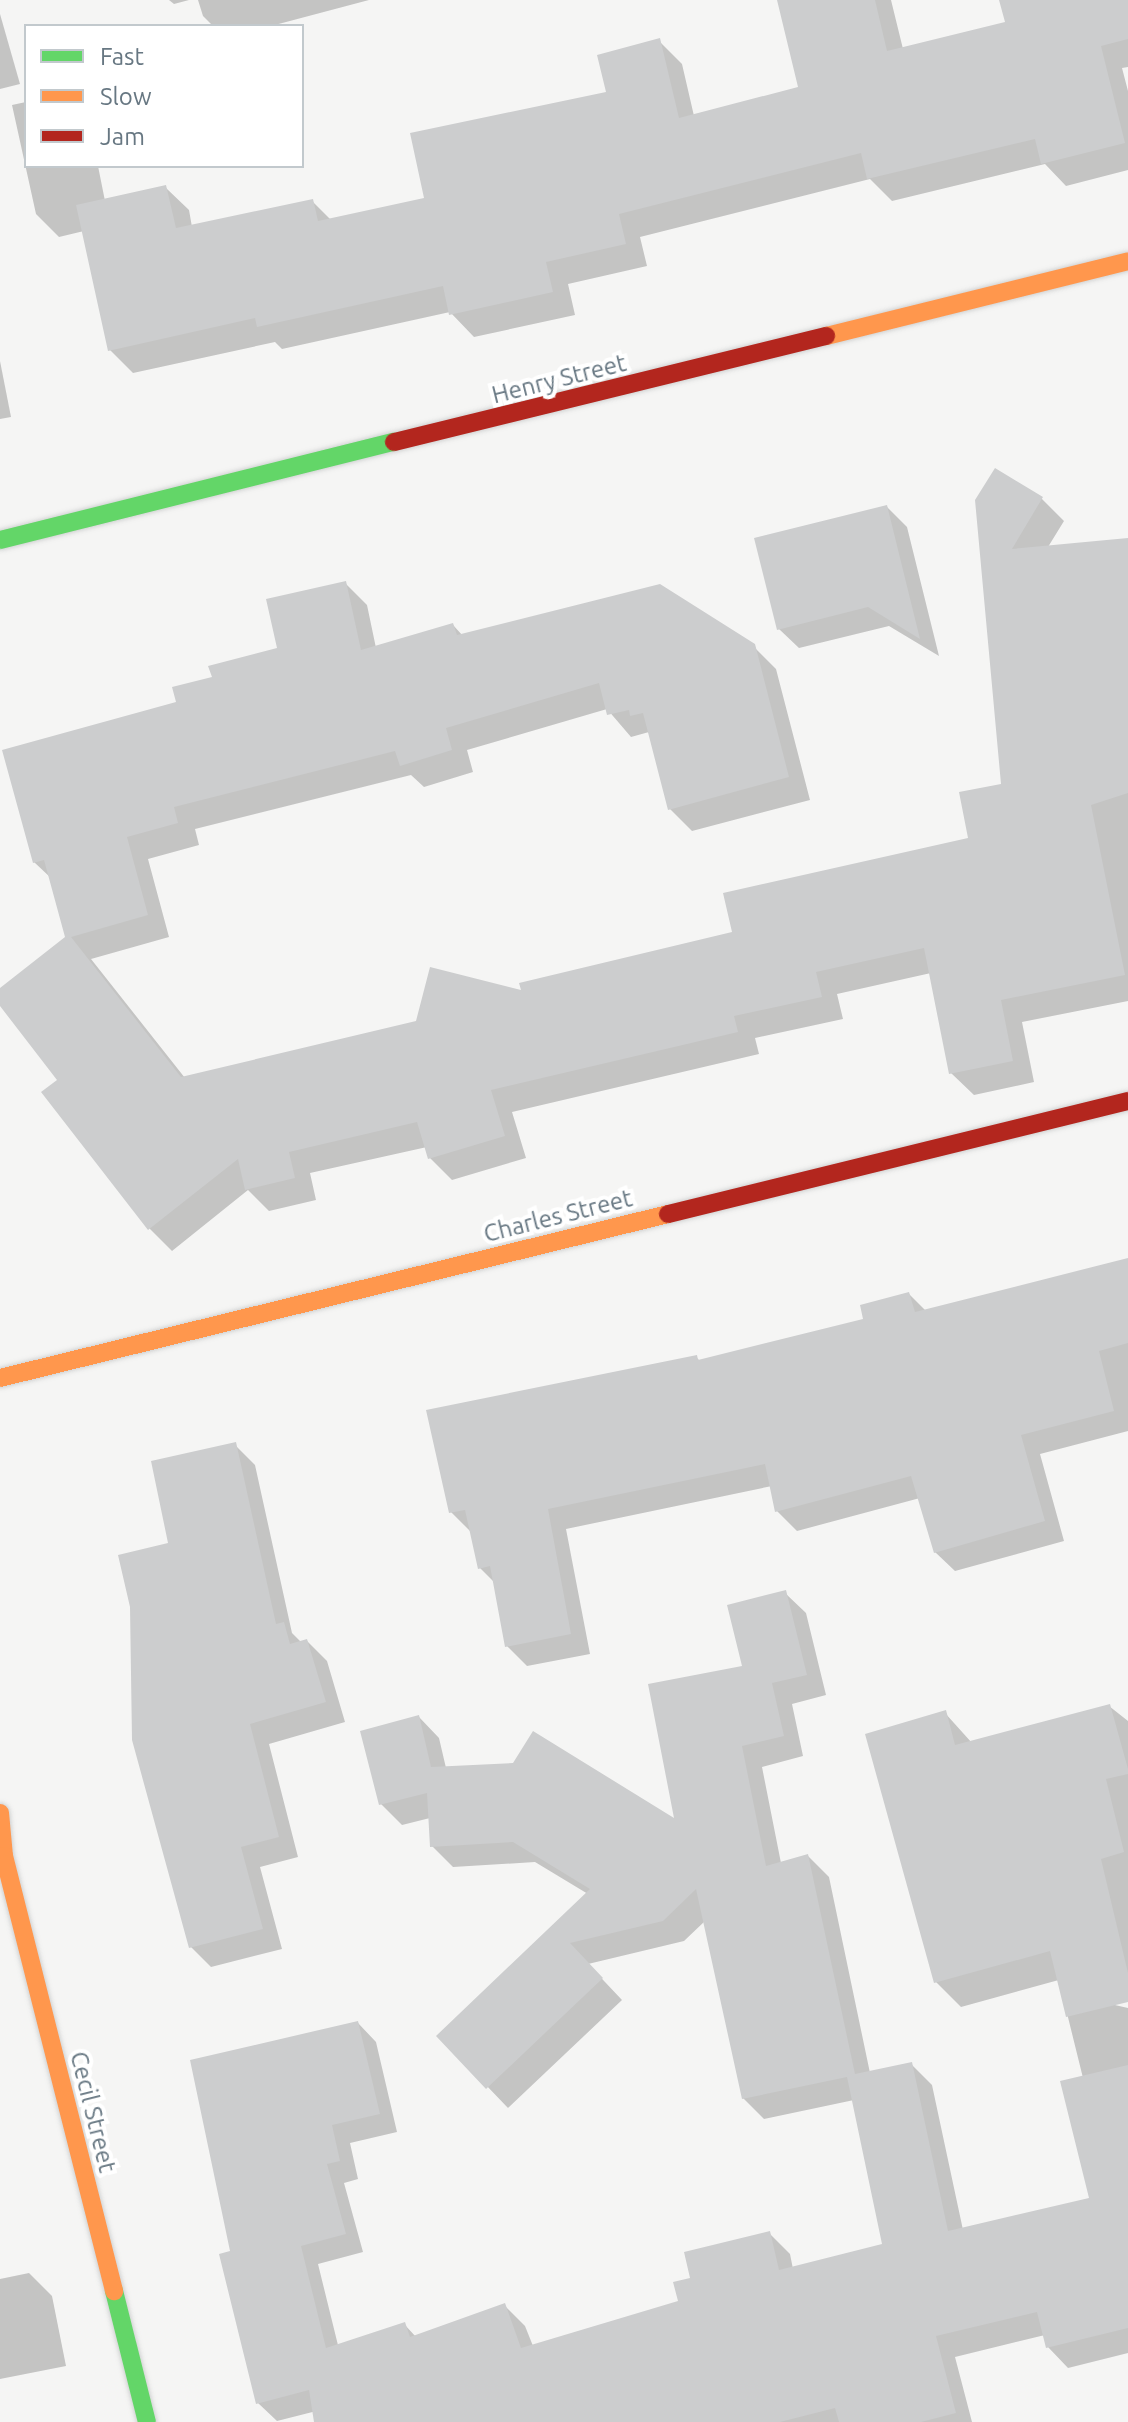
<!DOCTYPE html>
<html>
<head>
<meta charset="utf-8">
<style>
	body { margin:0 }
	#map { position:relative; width:1128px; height:2422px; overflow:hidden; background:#f5f5f4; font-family:Ubuntu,sans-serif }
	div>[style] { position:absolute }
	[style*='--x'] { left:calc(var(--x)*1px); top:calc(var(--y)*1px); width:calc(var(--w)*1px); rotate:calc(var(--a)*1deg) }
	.shadow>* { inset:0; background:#0003 }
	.building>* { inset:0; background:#cccdce }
	.roads { filter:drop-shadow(0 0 2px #d2d3d3) drop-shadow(0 0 2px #d2d3d3) }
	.fast>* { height:18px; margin:-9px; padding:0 9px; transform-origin:9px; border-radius:9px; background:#63d668 }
	.slow>* { height:18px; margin:-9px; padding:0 9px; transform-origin:9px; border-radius:9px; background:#ff974d }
	.jam>* { height:18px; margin:-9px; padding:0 9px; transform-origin:9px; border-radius:9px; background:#b3261e }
	span { translate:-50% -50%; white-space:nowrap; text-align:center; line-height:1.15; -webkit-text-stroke:8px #fff; paint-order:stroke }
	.street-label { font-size:24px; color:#677782 }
	.legend { position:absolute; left:24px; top:24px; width:280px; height:144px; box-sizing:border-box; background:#fff; border:2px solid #c2c9cd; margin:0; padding:10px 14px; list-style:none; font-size:24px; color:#677782 }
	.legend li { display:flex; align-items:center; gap:16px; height:40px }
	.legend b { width:40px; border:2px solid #c2c9cd }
</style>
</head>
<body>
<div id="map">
	<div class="shadow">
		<i style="clip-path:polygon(169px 0,189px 0,174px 4px)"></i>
		<i style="clip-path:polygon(198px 0,369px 0,271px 26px,213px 26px,203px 16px)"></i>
		<i style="clip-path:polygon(779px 0,891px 0,903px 49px,1007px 24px,1001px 0,1128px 0,1128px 67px,1122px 68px,1128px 91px,1128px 170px,1066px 186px,1045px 164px,892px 201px,870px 179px,640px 237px,647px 266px,568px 284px,575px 315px,474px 337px,450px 312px,282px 349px,275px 342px,133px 373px,110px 350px,84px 231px,59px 237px,36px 214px,12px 105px,26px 102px,26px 166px,98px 166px,105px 201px,166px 188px,189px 210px,192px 227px,313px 202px,331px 220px,426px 200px,609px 94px,659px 41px,682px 64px,694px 116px,800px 89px)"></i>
		<i style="clip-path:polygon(0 14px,20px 84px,0 89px)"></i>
		<i style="clip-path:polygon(0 361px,11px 417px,0 419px)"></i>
		<i style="clip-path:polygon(1042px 499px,1064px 521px,1048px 547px,1128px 540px,1128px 1001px,1022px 1022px,1034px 1082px,974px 1095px,951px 1073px,931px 973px,837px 994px,843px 1019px,755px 1038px,759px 1054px,512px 1112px,526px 1158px,452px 1180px,430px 1158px,427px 1147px,310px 1173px,316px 1200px,269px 1211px,248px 1190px,172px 1251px,150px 1229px,43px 1093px,59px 1080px,0 1003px,0 991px,68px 938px,52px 879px,34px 862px,179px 704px,214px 679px,279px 650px,345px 583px,367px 605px,376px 648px,453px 625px,463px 636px,753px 646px,776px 669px,810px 800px,692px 831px,670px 809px,649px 732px,631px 737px,607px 709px,467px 750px,473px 772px,424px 787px,411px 775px,195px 829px,199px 845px,148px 859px,169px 937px,91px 959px,185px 1078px,418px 1022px,734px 934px,970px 839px,1004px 786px,977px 501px)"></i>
		<i style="clip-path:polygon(887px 507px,907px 527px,939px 656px,889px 626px,799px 648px,779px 629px)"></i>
		<i style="clip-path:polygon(1128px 1260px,1128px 1431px,1040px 1454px,1064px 1541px,955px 1571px,935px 1552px,920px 1498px,797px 1531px,777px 1511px,772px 1486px,566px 1529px,590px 1654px,527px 1666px,507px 1646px,496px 1584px,480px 1568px,471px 1532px,451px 1512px,696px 1357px,701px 1362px,866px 1320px,909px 1294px,926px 1311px)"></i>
		<i style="clip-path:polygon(235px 1445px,255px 1465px,292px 1633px,302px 1643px,307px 1641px,327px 1661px,345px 1722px,269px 1744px,298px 1857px,260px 1867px,282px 1949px,211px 1967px,191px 1947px,171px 1545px)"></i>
		<i style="clip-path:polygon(785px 1593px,806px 1613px,826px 1695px,792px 1704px,803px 1756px,762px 1767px,781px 1863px,808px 1856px,829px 1877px,870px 2073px,912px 2065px,932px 2085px,963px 2230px,1091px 2200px,1083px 2078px,1062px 1993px,1128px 2008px,1128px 2353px,1068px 2368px,1048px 2347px,1045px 2335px,955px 2357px,972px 2422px,386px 2422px,405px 2325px,416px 2337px,504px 2305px,525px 2326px,533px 2346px,680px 2303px,692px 2279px,769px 2233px,790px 2254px,793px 2269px,884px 2246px,854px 2100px,764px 2119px,743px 2098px,705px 1921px,684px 1941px,588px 1964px,622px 2000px,508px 2108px,439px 2036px,588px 1894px,535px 1862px,453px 1867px,432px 1846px,430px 1818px,402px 1825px,381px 1804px,419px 1717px,439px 1738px,446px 1768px,677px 1823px,744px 1667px)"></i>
		<i style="clip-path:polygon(1109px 1706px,1128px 1721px,1128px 1980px,1066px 1978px,961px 2007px,936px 1982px,945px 1713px,972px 1743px)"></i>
		<i style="clip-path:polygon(358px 2023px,376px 2042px,397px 2132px,350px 2143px,358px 2179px,344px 2183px,363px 2252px,318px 2264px,352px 2402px,277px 2421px,258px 2403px,232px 2253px)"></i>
		<i style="clip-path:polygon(29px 2273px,52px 2296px,66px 2366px,0 2379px,0 2279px)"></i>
	</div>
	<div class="building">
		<i style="clip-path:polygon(777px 0,875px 0,887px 51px,1005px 22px,999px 0,1128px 0,1128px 39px,1101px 46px,1125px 143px,1041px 164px,1035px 139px,867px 179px,861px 153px,619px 214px,626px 244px,546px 262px,553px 292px,449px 315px,443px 286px,257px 327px,255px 318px,108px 351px,76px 205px,166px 185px,176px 228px,313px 199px,318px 221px,424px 198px,410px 133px,606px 92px,597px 55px,660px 38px,679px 118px,798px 87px)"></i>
		<i style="clip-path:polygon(995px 468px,1043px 497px,1012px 549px,1128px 538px,1128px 793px,1091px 805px,1125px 975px,1001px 1000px,1013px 1061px,949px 1074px,924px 948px,816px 972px,822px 997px,734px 1016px,738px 1032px,491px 1090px,505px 1136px,428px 1159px,417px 1122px,289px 1152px,295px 1178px,245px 1190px,238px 1159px,148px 1230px,41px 1092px,57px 1080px,0 1006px,0 988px,65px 937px,44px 860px,33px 863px,2px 750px,176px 702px,172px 687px,212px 677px,208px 666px,277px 648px,266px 599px,346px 581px,361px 650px,453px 623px,457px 635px,660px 584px,755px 644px,789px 777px,668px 810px,643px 713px,630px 716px,629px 710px,607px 715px,599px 683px,446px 728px,452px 750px,400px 766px,395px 751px,174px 807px,178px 823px,127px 837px,148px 915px,71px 937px,181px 1077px,416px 1021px,430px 967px,521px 990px,519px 983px,732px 932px,723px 893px,968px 838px,959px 792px,1001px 784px,975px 500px)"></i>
		<i style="clip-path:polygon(887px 505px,920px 639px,868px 607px,777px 630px,754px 538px)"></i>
		<i style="clip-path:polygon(1128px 1258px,1128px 1343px,1099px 1351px,1114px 1411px,1021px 1435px,1045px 1521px,934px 1553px,911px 1476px,775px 1512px,765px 1464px,548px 1509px,571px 1634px,505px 1647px,490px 1566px,478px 1569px,465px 1510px,449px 1513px,426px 1410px,697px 1355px,698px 1360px,863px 1319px,860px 1305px,909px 1292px,915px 1312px)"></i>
		<i style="clip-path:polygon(236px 1442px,276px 1624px,284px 1622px,290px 1644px,307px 1639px,326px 1702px,250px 1724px,279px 1837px,241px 1847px,263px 1929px,189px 1948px,132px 1740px,130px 1607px,118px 1555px,168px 1543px,151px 1461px)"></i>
		<i style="clip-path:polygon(786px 1590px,807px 1675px,772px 1683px,784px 1736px,742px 1746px,766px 1866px,808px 1854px,855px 2074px,912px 2062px,948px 2231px,1089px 2198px,1060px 2081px,1128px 2065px,1128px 2328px,1046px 2348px,1037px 2312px,936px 2336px,956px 2413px,921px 2422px,839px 2422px,835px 2408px,780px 2422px,314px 2422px,309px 2390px,256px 2404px,219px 2254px,230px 2251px,190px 2060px,358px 2021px,380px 2114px,332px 2125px,340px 2161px,327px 2164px,346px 2234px,301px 2246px,326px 2348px,405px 2322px,410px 2337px,505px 2303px,521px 2348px,678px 2301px,673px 2282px,690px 2278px,684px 2252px,770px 2231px,779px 2270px,882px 2244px,847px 2077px,742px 2099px,696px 1889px,663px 1921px,570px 1943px,603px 1978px,486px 2089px,436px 2036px,590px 1889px,513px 1842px,430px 1847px,427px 1793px,379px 1805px,360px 1731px,419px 1715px,431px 1767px,513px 1763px,533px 1731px,674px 1818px,648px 1684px,742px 1666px,727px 1605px)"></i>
		<i style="clip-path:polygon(1110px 1704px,1128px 1769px,1128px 1774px,1106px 1779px,1124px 1852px,1101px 1859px,1128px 1973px,1128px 2002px,1066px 2017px,1050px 1951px,934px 1983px,865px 1734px,946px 1710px,955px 1745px)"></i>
	</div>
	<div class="roads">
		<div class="fast">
			<i style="--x:0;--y:540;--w:406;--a:-14"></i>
			<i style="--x:114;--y:2291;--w:135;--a:75.9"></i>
		</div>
		<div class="slow">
			<i style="--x:826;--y:336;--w:311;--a:-13.9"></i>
			<i style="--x:0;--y:1378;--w:688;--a:-13.79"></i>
			<i style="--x:0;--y:1813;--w:43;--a:84.7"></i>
			<i style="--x:4;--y:1856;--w:449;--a:75.8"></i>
		</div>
		<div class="jam">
			<i style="--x:394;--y:442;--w:445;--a:-13.8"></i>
			<i style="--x:668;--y:1214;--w:474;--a:-13.8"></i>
		</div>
	</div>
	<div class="street-label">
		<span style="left:559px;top:379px;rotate:-14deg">Henry Street</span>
		<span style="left:558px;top:1216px;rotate:-14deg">Charles Street</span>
		<span style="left:93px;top:2112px;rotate:76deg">Cecil Street</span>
	</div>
	<ul class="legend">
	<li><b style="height:10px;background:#63d668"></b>Fast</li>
	<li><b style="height:10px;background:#ff974d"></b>Slow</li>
	<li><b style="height:10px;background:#b3261e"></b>Jam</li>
	</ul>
</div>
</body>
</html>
